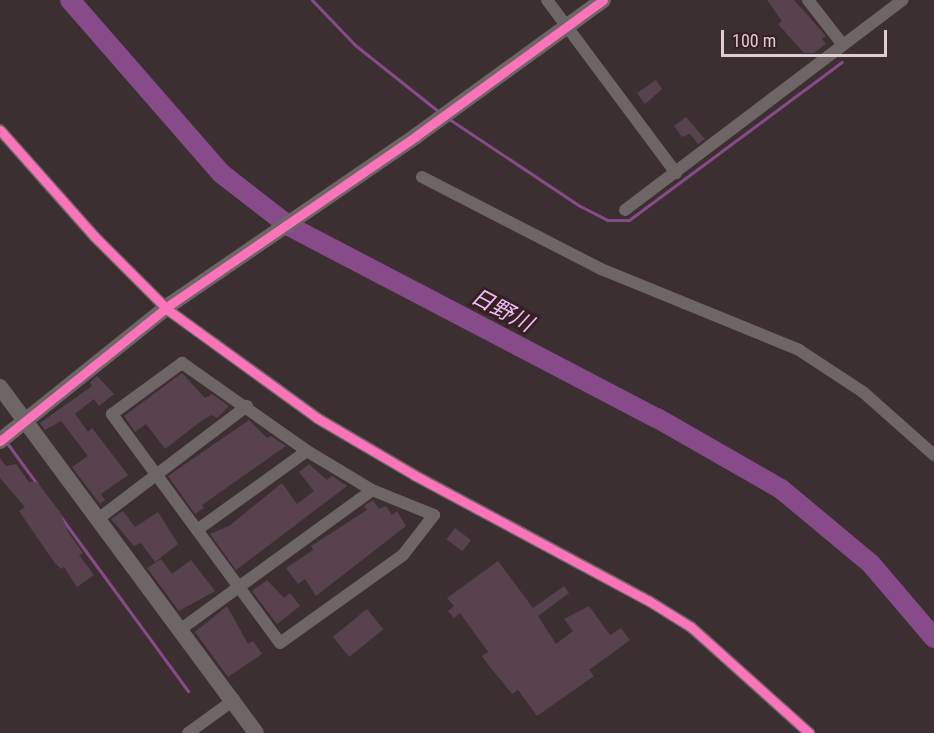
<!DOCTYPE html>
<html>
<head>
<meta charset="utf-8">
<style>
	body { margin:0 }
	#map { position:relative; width:934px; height:733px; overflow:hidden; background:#3c2f32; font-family:"Roboto Condensed","Noto Sans JP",sans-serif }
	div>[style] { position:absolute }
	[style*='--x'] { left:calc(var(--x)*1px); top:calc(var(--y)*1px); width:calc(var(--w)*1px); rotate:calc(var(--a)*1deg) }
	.stream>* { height:3px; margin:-1.5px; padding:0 1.5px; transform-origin:1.5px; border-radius:1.5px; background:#884b8a }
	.river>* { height:20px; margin:-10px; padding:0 10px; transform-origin:10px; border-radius:10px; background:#884b8a }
	.building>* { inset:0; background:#57424d; transform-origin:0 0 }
	.minor>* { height:12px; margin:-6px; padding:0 6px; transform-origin:6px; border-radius:6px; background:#6e6567 }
	.tertiary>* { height:16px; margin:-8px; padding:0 8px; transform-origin:8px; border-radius:8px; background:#6e6567 }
	.cycleway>* { height:9px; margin:-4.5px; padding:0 4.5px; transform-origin:4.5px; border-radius:4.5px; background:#fb73b8 }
	span { translate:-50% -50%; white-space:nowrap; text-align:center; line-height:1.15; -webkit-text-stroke:6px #372025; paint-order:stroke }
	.water-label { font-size:22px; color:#f2bdf4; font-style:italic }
	.scale { position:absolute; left:721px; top:30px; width:166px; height:27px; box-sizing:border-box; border:3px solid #deced1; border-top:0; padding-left:8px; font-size:18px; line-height:21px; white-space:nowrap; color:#deced1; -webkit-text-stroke:4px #372025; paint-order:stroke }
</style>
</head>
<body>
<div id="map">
	<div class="stream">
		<i style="--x:312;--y:0;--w:62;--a:46.3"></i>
		<i style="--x:355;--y:45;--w:106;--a:38.5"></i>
		<i style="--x:449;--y:119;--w:157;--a:33.6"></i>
		<i style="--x:580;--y:206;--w:30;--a:27"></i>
		<i style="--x:607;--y:220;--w:22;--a:0"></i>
		<i style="--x:629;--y:220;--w:265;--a:-36.6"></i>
		<i style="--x:7;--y:443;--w:51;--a:53.8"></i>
		<i style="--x:60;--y:516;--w:217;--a:53.8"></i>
	</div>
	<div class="river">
		<i style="--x:70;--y:0;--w:231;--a:48.9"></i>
		<i style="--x:222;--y:174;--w:85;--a:37.8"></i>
		<i style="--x:289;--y:226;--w:415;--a:27.6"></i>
		<i style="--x:657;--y:418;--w:143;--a:29.8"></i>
		<i style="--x:781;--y:489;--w:117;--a:39.8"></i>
		<i style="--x:871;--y:564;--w:97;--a:49.6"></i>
	</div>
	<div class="building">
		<i style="clip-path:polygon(767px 0,794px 0,826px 36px,822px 39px,826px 44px,814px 53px,804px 53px,778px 24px,782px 21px)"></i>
		<i style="clip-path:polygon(656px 80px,662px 89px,645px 104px,637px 93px)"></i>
		<i style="clip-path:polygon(686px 117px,705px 139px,698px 144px,690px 134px,682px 137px,674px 126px)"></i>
		<i style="clip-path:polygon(182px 373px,205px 398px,212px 394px,229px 406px,217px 418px,211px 415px,200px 422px,165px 449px,146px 424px,135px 432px,124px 416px)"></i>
		<i style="clip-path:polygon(97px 376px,114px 394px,99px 406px,94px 399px,75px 414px,88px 432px,92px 428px,128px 475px,101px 494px,105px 500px,100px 504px,72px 467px,88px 456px,61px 421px,45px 430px,40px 423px,92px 386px,90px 382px)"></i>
		<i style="clip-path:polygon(249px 420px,267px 438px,271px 436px,286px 446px,202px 505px,204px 508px,195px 514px,168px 476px)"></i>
		<i style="clip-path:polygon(0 458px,6px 466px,16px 464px,29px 482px,37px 482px,60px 512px,68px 532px,83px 553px,79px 555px,94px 575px,77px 587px,64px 567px,61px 569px,54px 562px,19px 511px,25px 507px,0 478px)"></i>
		<i style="clip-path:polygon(309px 464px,327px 480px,332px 476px,347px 486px,236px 570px,210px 534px,229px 526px,282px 483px,297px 504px,314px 491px,299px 472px)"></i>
		<i style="clip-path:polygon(373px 500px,379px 509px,386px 506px,392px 515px,397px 511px,406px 526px,316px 596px,305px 579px,298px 584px,286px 568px,313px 550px,311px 546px,367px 510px,364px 506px)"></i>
		<i style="clip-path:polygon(123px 511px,135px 527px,158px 512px,178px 544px,155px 562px,141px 543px,134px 546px,111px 519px)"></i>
		<i style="left:455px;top:528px;width:20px;height:14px;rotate:37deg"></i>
		<i style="clip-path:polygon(161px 559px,172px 574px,191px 560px,215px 591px,179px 611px,147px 568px)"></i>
		<i style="clip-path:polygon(498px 561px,533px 608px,564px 586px,569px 593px,538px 616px,556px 644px,573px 631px,564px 619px,589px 606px,610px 635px,621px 628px,630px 640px,589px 670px,594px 676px,537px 716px,518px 690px,512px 694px,490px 667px,482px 656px,488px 652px,460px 613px,454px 618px,448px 611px,454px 606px,447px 598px)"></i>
		<i style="clip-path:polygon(267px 580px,284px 598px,290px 593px,300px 606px,277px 624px,252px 591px)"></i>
		<i style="clip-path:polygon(227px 606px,248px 644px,253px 641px,262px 654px,228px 677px,195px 632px)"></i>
		<i style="left:367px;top:609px;width:26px;height:44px;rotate:51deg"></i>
	</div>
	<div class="minor">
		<i style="--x:547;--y:0;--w:216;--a:53.3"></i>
		<i style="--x:808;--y:0;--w:57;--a:52.1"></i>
		<i style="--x:0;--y:130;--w:142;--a:48.4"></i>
		<i style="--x:94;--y:236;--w:105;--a:45"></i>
		<i style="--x:168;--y:310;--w:184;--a:35.9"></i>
		<i style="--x:317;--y:418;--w:113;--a:30.4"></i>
		<i style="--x:414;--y:475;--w:267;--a:28.2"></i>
		<i style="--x:649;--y:601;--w:49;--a:31.8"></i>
		<i style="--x:691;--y:627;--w:159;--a:41.9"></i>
		<i style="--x:422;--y:177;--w:201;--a:27.2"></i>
		<i style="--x:601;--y:269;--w:214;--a:22.2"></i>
		<i style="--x:799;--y:350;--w:77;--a:33.3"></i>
		<i style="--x:863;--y:392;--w:95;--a:41.6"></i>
		<i style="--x:625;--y:210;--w:348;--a:-37.1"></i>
		<i style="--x:182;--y:363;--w:153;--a:35.1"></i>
		<i style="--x:307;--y:451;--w:76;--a:31"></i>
		<i style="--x:372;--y:490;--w:67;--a:22"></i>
		<i style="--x:434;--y:515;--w:51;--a:127.8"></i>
		<i style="--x:403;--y:555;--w:151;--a:144.4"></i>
		<i style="--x:280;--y:643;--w:284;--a:-126.3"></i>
		<i style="--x:112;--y:414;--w:87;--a:-36.1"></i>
		<i style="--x:98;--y:519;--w:187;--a:-37.2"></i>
		<i style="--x:197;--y:530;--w:135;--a:-35.7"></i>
		<i style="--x:181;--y:629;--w:236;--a:-36"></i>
		<i style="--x:188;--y:733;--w:57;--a:-35.7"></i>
	</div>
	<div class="tertiary">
		<i style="--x:0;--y:387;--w:430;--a:53.5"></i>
		<i style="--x:0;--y:441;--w:219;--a:-38.7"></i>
		<i style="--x:171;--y:304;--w:297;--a:-34.4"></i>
		<i style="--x:416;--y:136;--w:231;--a:-36"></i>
	</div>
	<div class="cycleway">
		<i style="--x:0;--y:130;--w:142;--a:48.4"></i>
		<i style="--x:94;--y:236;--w:105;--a:45"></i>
		<i style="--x:168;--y:310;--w:184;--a:35.9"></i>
		<i style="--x:317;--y:418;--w:113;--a:30.4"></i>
		<i style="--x:414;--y:475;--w:267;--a:28.2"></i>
		<i style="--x:649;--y:601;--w:49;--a:31.8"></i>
		<i style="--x:691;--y:627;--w:159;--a:41.9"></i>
		<i style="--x:0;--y:441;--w:219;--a:-38.7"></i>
		<i style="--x:171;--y:304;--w:297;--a:-34.4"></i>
		<i style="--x:416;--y:136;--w:231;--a:-36"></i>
	</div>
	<div class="water-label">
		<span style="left:502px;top:310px;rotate:28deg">日野川</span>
	</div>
	<div class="scale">100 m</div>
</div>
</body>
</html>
